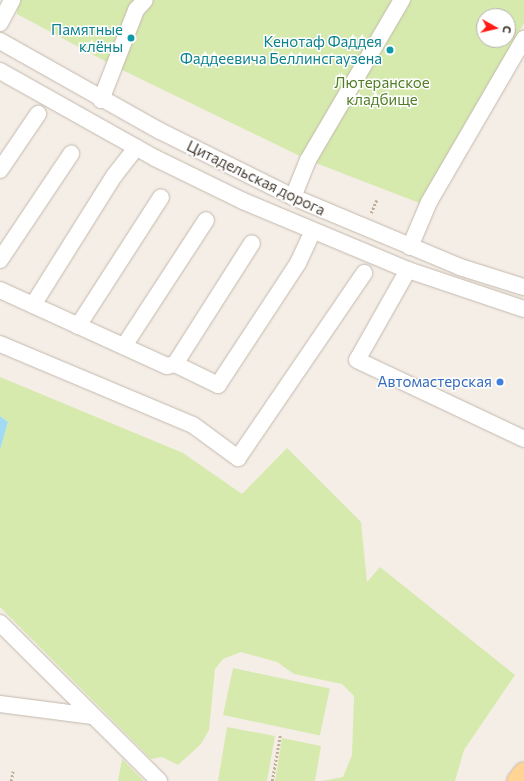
<!DOCTYPE html>
<html>
<head>
<meta charset="utf-8">
<style>
	body { margin:0 }
	#map { position:relative; width:524px; height:781px; overflow:hidden; background:#f4eee7; font-family:Commissioner,sans-serif }
	div>[style] { position:absolute }
	[style*='--x'] { left:calc(var(--x)*1px); top:calc(var(--y)*1px); width:calc(var(--w)*1px); rotate:calc(var(--a)*1deg) }
	.green>* { inset:0; background:#d6eaae; transform-origin:0 0 }
	.water>* { inset:0; background:#a1dbf3 }
	.path>* { height:2.5px; margin-top:-1.25px; transform-origin:0; background:repeating-linear-gradient(90deg,#c2af99 0 2px,transparent 0 4px) }
	.roads { filter:drop-shadow(0 0 1px #c3b8ac) drop-shadow(0 0 1px #c3b8ac) }
	.minor>* { height:16px; margin:-8px; padding:0 8px; transform-origin:8px; border-radius:8px; background:#fff }
	.major>* { height:20px; margin:-10px; padding:0 10px; transform-origin:10px; border-radius:10px; background:#ffd495 }
	.dots>* { width:11px; height:11px; translate:-50% -50%; box-sizing:border-box; border:2px solid #fff; border-radius:50% }
	span { translate:-50% -50%; white-space:nowrap; text-align:center; line-height:1.15; -webkit-text-stroke:3px #fff; paint-order:stroke }
	.culture-label { font-size:15px; color:#0d838f }
	.right { translate:-100% -50%; text-align:right }
	.park-label { font-size:15px; color:#517c26 }
	.street-label { font-size:15px; color:#473e35 }
	.shop-label { font-size:15px; color:#366cbe }
	.north { position:absolute; left:476px; top:8px; width:40px; height:40px; box-sizing:border-box; background:#fff; border:1px solid #b5b2ae; border-radius:50%; rotate:98deg; font-size:11px; font-weight:700; line-height:16px; text-align:center; color:#473e35 }
	.north::after { content:''; display:block; margin:auto; width:14px; height:18px; background:#ff1a13; clip-path:polygon(50% 0,100% 100%,50% 72%,0 100%) }
</style>
</head>
<body>
<div id="map">
	<div class="green">
		<i style="clip-path:polygon(evenodd,14px 0,524px 0,524px 23px,422px 204px,308px 160px,116px 67px,17px 14px,18px 3px,14px 0,484px 16px,508px 16px,508px 40px,484px 40px,484px 16px)"></i>
		<i style="clip-path:polygon(0 377px,183px 453px,242px 494px,287px 448px,361px 522px,367px 582px,380px 567px,515px 675px,464px 750px,455px 781px,322px 781px,343px 777px,352px 755px,354px 696px,342px 684px,294px 674px,277px 662px,241px 652px,223px 659px,215px 669px,209px 730px,201px 744px,178px 765px,162px 757px,151px 759px,0 607px,0 450px,8px 422px,0 416px)"></i>
		<i style="left:233px;top:668px;width:99px;height:48px;rotate:12deg"></i>
		<i style="clip-path:polygon(227px 727px,275px 736px,267px 781px,218px 781px)"></i>
		<i style="clip-path:polygon(282px 738px,321px 746px,315px 781px,275px 781px)"></i>
		<i style="clip-path:polygon(122px 759px,144px 781px,118px 781px)"></i>
	</div>
	<div class="water">
		<i style="clip-path:polygon(0 416px,8px 422px,0 450px)"></i>
	</div>
	<div class="path">
		<i style="--x:371;--y:213;--w:15;--a:-67"></i>
		<i style="--x:11;--y:781;--w:10;--a:-79"></i>
		<i style="--x:272;--y:781;--w:46;--a:-79.9"></i>
	</div>
	<div class="roads">
		<div class="minor">
			<i style="--x:0;--y:23;--w:26;--a:-62"></i>
			<i style="--x:0;--y:41;--w:184;--a:29.4"></i>
			<i style="--x:160;--y:131;--w:148;--a:26.4"></i>
			<i style="--x:293;--y:197;--w:181;--a:22.7"></i>
			<i style="--x:460;--y:267;--w:67;--a:17.4"></i>
			<i style="--x:0;--y:71;--w:178;--a:29.3"></i>
			<i style="--x:155;--y:158;--w:98;--a:26"></i>
			<i style="--x:243;--y:201;--w:179;--a:22.7"></i>
			<i style="--x:408;--y:270;--w:122;--a:18.6"></i>
			<i style="--x:101;--y:100;--w:97;--a:-68.7"></i>
			<i style="--x:136;--y:10;--w:13;--a:-48"></i>
			<i style="--x:0;--y:170;--w:68;--a:-55.8"></i>
			<i style="--x:293;--y:197;--w:40;--a:-68"></i>
			<i style="--x:308;--y:160;--w:186;--a:-59.6"></i>
			<i style="--x:410;--y:247;--w:49;--a:-67.1"></i>
			<i style="--x:429;--y:202;--w:189;--a:-59.8"></i>
			<i style="--x:0;--y:260;--w:128;--a:-56.2"></i>
			<i style="--x:408;--y:270;--w:103;--a:119.5"></i>
			<i style="--x:357;--y:360;--w:185;--a:25.3"></i>
			<i style="--x:0;--y:290;--w:183;--a:24.5"></i>
			<i style="--x:167;--y:366;--w:8;--a:-14"></i>
			<i style="--x:175;--y:364;--w:143;--a:-57.5"></i>
			<i style="--x:33;--y:305;--w:152;--a:-57.9"></i>
			<i style="--x:114;--y:176;--w:36;--a:-52"></i>
			<i style="--x:78;--y:326;--w:153;--a:-57.2"></i>
			<i style="--x:0;--y:344;--w:209;--a:22.8"></i>
			<i style="--x:193;--y:425;--w:56;--a:36.3"></i>
			<i style="--x:238;--y:458;--w:224;--a:-55.7"></i>
			<i style="--x:124;--y:346;--w:150;--a:-56.9"></i>
			<i style="--x:175;--y:364;--w:48;--a:26"></i>
			<i style="--x:218;--y:385;--w:146;--a:-56.7"></i>
			<i style="--x:298;--y:263;--w:35;--a:-65"></i>
			<i style="--x:0;--y:623;--w:224;--a:44.8"></i>
			<i style="--x:0;--y:704;--w:93;--a:7.4"></i>
		</div>
		<div class="major">
			<i style="--x:517;--y:781;--w:11;--a:-52"></i>
		</div>
	</div>
	<div class="dots">
		<i style="left:131px;top:38px;background:#0f9aa8"></i>
		<i style="left:390px;top:50px;background:#0f9aa8"></i>
		<i style="left:500px;top:382px;background:#3f7fe0"></i>
	</div>
	<div class="culture-label">
		<span class="right" style="left:123px;top:38px">Памятные<br>клёны</span>
		<span class="right" style="left:382px;top:50px">Кенотаф Фаддея<br>Фаддеевича Беллинсгаузена</span>
	</div>
	<div class="park-label">
		<span style="left:382px;top:91px">Лютеранское<br>кладбище</span>
	</div>
	<div class="street-label">
		<span style="left:256px;top:178px;rotate:26deg">Цитадельская дорога</span>
	</div>
	<div class="shop-label">
		<span class="right" style="left:492px;top:382px">Автомастерская</span>
	</div>
	<div class="north">С</div>
</div>
</body>
</html>
